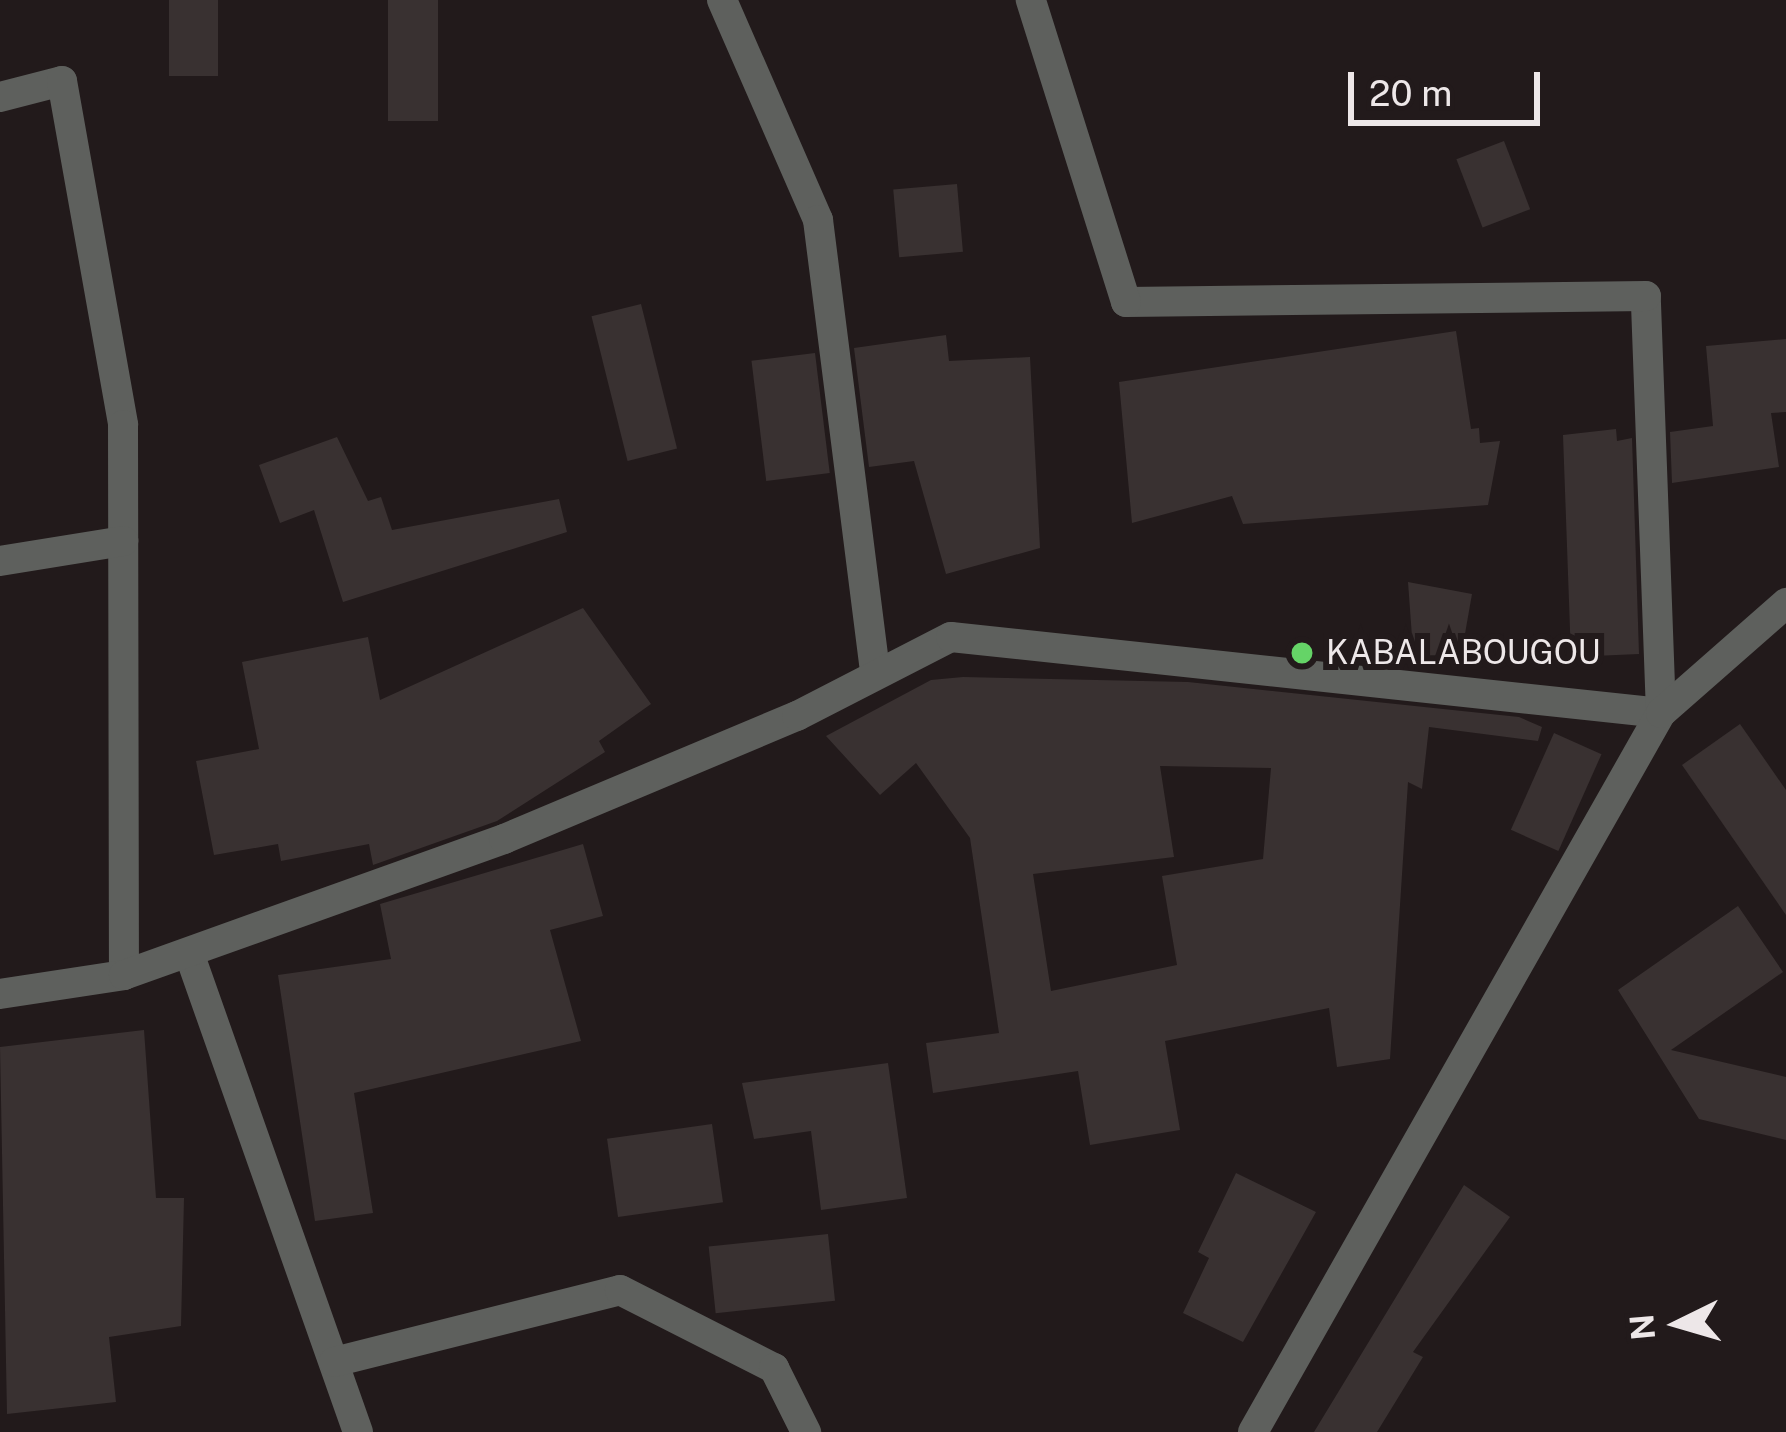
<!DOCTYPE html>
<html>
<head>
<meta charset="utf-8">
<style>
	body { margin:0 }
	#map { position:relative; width:1786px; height:1432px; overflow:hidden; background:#221a1b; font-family:"Public Sans",sans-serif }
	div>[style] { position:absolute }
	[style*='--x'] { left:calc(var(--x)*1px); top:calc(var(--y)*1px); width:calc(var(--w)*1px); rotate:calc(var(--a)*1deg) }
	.building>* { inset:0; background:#393131; transform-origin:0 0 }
	.street>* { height:30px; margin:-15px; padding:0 15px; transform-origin:15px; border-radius:15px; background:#5e605d }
	.dots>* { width:33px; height:33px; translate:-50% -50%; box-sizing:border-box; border:6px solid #221a1b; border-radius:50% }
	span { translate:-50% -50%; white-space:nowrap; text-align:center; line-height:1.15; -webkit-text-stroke:12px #221a1b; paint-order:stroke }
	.poi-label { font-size:33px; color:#ede7e8 }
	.left { translate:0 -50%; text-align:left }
	.north { position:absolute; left:1618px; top:1264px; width:120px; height:120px; -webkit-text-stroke:9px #221a1b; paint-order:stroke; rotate:265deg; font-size:33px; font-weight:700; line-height:48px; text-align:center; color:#ede7e8 }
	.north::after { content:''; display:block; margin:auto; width:42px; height:54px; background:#ede7e8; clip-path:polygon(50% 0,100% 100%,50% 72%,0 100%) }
	.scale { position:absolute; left:1348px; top:72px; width:192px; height:54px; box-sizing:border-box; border:6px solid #ede7e8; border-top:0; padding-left:15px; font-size:36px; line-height:42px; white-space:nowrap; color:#ede7e8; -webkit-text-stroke:9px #221a1b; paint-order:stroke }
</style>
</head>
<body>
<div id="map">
	<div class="building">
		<i style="left:169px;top:0;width:49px;height:76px"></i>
		<i style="left:388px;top:0;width:50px;height:121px"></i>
		<i style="left:1504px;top:141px;width:73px;height:51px;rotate:69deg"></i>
		<i style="left:957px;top:184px;width:68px;height:64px;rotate:85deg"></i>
		<i style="left:641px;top:304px;width:149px;height:51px;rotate:76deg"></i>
		<i style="clip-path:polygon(1456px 331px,1471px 429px,1479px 428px,1480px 443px,1500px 441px,1488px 505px,1243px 524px,1232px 496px,1132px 523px,1119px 382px)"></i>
		<i style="clip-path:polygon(946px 335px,949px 361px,1030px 357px,1040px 548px,946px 574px,914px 461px,869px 467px,854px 348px)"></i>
		<i style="clip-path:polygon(1786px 339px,1786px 412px,1771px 413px,1779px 467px,1672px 483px,1670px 432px,1713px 426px,1706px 346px)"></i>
		<i style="left:815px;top:353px;width:121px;height:64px;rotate:83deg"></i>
		<i style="clip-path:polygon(1616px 429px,1617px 441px,1632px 438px,1639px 654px,1571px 657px,1563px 435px)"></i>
		<i style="clip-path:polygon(337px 437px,368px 501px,381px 497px,392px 530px,559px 499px,567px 532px,343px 602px,314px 510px,280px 523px,259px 465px)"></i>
		<i style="clip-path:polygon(1408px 582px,1472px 594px,1460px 662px,1414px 664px)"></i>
		<i style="clip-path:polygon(583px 608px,651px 704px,599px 741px,605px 752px,497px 821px,373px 865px,369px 844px,281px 861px,278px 844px,214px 855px,196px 761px,259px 749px,242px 662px,368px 637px,380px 700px)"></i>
		<i style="clip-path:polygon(evenodd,963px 677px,1188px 682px,1519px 717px,1542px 727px,1538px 741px,1429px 727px,1422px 789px,1408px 782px,1390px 1059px,1337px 1067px,1329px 1008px,1165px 1041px,1180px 1130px,1090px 1145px,1078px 1071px,933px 1093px,926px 1043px,999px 1033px,970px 838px,916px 763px,880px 795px,826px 736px,931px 680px,963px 677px,1160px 766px,1271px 768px,1263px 859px,1162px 876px,1177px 965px,1051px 991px,1033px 874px,1174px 857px,1160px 766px)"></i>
		<i style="clip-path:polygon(1740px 724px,1786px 790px,1786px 915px,1682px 765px)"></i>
		<i style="left:1554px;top:733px;width:52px;height:106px;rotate:24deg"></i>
		<i style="clip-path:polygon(583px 844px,603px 916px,550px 930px,581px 1041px,354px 1093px,373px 1213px,315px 1221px,278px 975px,391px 959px,380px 904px)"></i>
		<i style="clip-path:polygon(1738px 906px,1783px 972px,1671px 1050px,1786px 1077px,1786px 1140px,1699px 1119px,1618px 990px)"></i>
		<i style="clip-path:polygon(144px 1030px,156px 1198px,184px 1198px,181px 1326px,109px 1337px,116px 1402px,7px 1414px,0 1047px)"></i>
		<i style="clip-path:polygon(888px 1063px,907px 1198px,821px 1210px,811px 1131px,754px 1139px,742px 1083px)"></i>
		<i style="left:712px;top:1124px;width:79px;height:106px;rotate:82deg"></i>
		<i style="clip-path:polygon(1236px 1173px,1316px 1212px,1243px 1342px,1183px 1313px,1209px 1258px,1198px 1252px)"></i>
		<i style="clip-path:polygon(1464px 1185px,1510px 1217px,1413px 1352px,1423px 1357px,1377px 1432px,1314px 1432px)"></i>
		<i style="left:828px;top:1234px;width:67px;height:120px;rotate:84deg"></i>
	</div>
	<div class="street">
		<i style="--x:722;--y:0;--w:240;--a:66.4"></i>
		<i style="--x:818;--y:220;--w:456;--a:82.8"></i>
		<i style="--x:0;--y:97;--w:64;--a:-14.5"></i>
		<i style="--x:62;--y:81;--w:349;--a:79.9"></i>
		<i style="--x:123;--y:425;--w:550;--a:89.9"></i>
		<i style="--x:0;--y:561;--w:125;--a:-9.2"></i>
		<i style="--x:189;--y:953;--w:508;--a:70.57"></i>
		<i style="--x:0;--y:994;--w:125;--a:-8.7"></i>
		<i style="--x:124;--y:975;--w:404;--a:-19.7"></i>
		<i style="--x:504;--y:839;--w:318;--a:-22.8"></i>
		<i style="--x:797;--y:716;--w:173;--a:-27.2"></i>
		<i style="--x:951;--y:637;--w:714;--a:6.11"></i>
		<i style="--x:1661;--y:713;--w:417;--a:-92.1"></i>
		<i style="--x:1646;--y:296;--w:520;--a:179.34"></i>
		<i style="--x:1126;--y:302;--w:317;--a:-107.5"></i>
		<i style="--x:334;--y:1362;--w:295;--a:-14.1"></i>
		<i style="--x:620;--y:1290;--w:173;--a:26.9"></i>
		<i style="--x:774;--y:1368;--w:72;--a:63.4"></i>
		<i style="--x:1253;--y:1432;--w:827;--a:-60.43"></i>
		<i style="--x:1661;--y:713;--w:167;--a:-41.3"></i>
	</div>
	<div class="dots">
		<i style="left:1302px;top:653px;background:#65d467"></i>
	</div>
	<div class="poi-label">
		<span class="left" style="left:1326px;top:653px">KABALABOUGOU</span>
	</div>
	<div class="north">N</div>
	<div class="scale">20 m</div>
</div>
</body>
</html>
